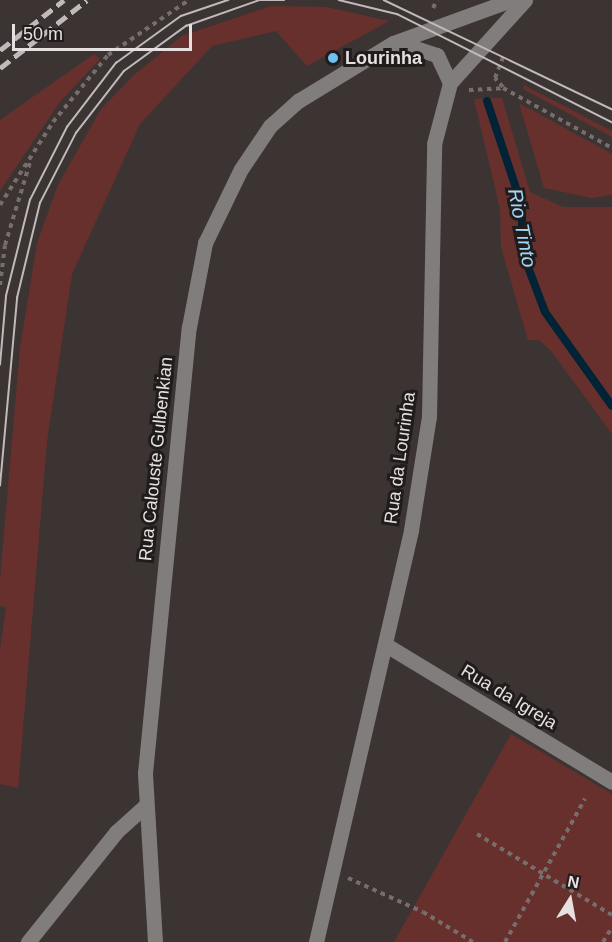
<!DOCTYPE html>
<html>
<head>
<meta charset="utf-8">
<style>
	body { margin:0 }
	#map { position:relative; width:612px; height:942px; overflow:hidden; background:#3c3433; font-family:Helvetica,sans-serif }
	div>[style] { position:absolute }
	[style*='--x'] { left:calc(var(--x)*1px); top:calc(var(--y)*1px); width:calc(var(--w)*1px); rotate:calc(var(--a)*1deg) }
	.green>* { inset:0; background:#68302d }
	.stream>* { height:8px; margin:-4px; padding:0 4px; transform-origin:4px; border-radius:4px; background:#002336 }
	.path>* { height:4px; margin-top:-2px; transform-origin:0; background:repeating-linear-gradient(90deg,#756e6d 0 4.5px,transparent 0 9px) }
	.minor>* { height:15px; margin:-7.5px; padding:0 7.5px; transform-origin:7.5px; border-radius:7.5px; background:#827d7d }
	.tram>* { height:1.5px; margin:-0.75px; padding:0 0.75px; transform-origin:0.75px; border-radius:0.75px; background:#c1baba }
	.rail>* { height:4.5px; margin-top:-2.25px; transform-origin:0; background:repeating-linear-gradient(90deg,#c1baba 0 12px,transparent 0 18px) }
	.dots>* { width:16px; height:16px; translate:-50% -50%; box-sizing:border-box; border:3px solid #201c1c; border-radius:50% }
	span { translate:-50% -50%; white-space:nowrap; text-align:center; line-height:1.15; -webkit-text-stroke:6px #201c1c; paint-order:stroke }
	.poi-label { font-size:18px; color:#e6e0e0; font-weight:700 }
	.left { translate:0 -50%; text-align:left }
	.street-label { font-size:18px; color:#e6e0e0 }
	.water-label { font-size:20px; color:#a0d7f9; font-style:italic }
	.north { position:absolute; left:540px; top:870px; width:60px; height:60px; -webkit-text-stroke:4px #201c1c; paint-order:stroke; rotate:11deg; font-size:16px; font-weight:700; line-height:24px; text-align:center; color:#e6e0e0 }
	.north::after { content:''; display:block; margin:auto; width:21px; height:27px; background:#e6e0e0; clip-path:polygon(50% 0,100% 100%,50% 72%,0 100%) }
	.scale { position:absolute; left:12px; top:24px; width:180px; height:27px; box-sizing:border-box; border:3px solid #e6e0e0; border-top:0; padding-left:8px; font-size:18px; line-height:21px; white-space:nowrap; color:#e6e0e0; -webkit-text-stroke:4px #201c1c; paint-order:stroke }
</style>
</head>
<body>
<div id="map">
	<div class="green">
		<i style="clip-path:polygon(271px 6px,326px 7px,389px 21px,307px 66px,276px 31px,212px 46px,140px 124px,72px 274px,47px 441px,18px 788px,0 784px,0 650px,6px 607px,0 606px,0 580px,20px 348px,37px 243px,58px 185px,101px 109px,134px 75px,182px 36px)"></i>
		<i style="clip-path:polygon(94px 54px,100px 59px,59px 103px,0 191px,0 120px)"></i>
		<i style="clip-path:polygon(524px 85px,612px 131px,612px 137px,523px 89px)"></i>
		<i style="clip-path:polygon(502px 98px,530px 192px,563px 207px,612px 207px,612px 434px,552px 352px,539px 340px,528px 340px,501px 247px,500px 209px,474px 99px)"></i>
		<i style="clip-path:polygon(519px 103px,612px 154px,612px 195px,592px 198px,544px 188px)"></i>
		<i style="clip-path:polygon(511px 734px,612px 794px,612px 942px,394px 942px)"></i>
	</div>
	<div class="stream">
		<i style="--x:487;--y:101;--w:111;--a:71.6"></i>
		<i style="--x:522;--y:206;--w:45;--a:90"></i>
		<i style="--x:522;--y:251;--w:65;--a:69.3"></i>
		<i style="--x:545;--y:312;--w:115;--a:54.5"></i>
	</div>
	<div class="path">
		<i style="--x:433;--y:8;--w:9;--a:-63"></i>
		<i style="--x:503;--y:87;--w:12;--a:-132"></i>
		<i style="--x:495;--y:78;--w:26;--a:-69"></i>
		<i style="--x:469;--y:90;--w:34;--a:-3"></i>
		<i style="--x:503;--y:88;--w:124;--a:28.8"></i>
		<i style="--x:0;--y:205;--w:98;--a:-57.4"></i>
		<i style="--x:53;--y:122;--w:87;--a:-50.6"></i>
		<i style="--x:108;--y:55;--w:98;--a:-34.2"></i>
		<i style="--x:0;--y:285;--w:40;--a:-82.9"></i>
		<i style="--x:5;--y:245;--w:90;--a:-73.2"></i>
		<i style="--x:477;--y:834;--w:157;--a:31"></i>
		<i style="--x:348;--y:878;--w:82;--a:24.4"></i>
		<i style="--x:423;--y:912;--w:58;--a:31"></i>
		<i style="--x:505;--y:942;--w:164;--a:-60.8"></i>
		<i style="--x:603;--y:942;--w:17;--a:-59"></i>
	</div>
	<div class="minor">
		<i style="--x:388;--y:51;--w:27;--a:-6"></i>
		<i style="--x:415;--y:48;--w:23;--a:18"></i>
		<i style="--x:437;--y:55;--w:31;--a:65"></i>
		<i style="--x:386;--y:645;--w:264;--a:31.2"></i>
		<i style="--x:28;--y:942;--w:141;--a:-51.3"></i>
		<i style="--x:116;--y:832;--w:40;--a:-42"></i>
		<i style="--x:155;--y:942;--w:169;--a:-93.4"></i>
		<i style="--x:145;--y:773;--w:448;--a:-84.4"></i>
		<i style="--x:189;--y:327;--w:86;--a:-79.2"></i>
		<i style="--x:205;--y:243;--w:82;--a:-64.1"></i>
		<i style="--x:241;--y:169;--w:52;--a:-56"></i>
		<i style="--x:270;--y:126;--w:38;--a:-42"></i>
		<i style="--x:298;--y:101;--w:111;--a:-31.4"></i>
		<i style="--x:393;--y:43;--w:126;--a:-20"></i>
		<i style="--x:316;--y:942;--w:423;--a:-77"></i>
		<i style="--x:411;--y:530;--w:115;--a:-81"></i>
		<i style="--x:429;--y:416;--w:272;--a:-88.9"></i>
		<i style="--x:434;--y:144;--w:63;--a:-75.3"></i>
		<i style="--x:450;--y:83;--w:112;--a:-47.9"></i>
	</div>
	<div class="tram">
		<i style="--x:339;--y:0;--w:60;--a:13.6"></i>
		<i style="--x:397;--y:14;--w:241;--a:26.7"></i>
		<i style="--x:384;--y:0;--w:253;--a:25.6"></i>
		<i style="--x:0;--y:365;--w:69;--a:-85"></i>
		<i style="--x:6;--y:296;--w:99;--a:-76"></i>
		<i style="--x:30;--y:200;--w:82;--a:-63.1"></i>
		<i style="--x:67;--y:127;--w:81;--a:-52.6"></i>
		<i style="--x:116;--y:63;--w:80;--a:-35.9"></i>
		<i style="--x:181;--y:16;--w:50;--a:-18.8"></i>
		<i style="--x:0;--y:486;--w:189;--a:-84.8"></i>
		<i style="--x:17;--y:298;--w:98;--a:-76.4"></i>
		<i style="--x:40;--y:203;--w:79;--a:-62.8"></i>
		<i style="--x:76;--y:133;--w:78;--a:-52.3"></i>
		<i style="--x:124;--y:71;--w:77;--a:-36"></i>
		<i style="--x:186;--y:26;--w:78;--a:-19.4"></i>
		<i style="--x:260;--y:0;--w:24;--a:0"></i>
	</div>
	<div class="rail">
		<i style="--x:0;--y:50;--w:81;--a:-38"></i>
		<i style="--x:0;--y:68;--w:110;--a:-38"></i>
	</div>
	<div class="dots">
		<i style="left:333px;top:58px;background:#6ec2f3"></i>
	</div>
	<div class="poi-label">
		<span class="left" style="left:345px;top:58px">Lourinha</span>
	</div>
	<div class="street-label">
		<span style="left:400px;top:458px;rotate:-82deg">Rua da Lourinha</span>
		<span style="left:156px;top:459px;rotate:-84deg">Rua Calouste Gulbenkian</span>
		<span style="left:509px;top:697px;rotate:31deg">Rua da Igreja</span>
	</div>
	<div class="water-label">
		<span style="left:522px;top:228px;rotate:79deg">Rio Tinto</span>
	</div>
	<div class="north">N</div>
	<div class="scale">50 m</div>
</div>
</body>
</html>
